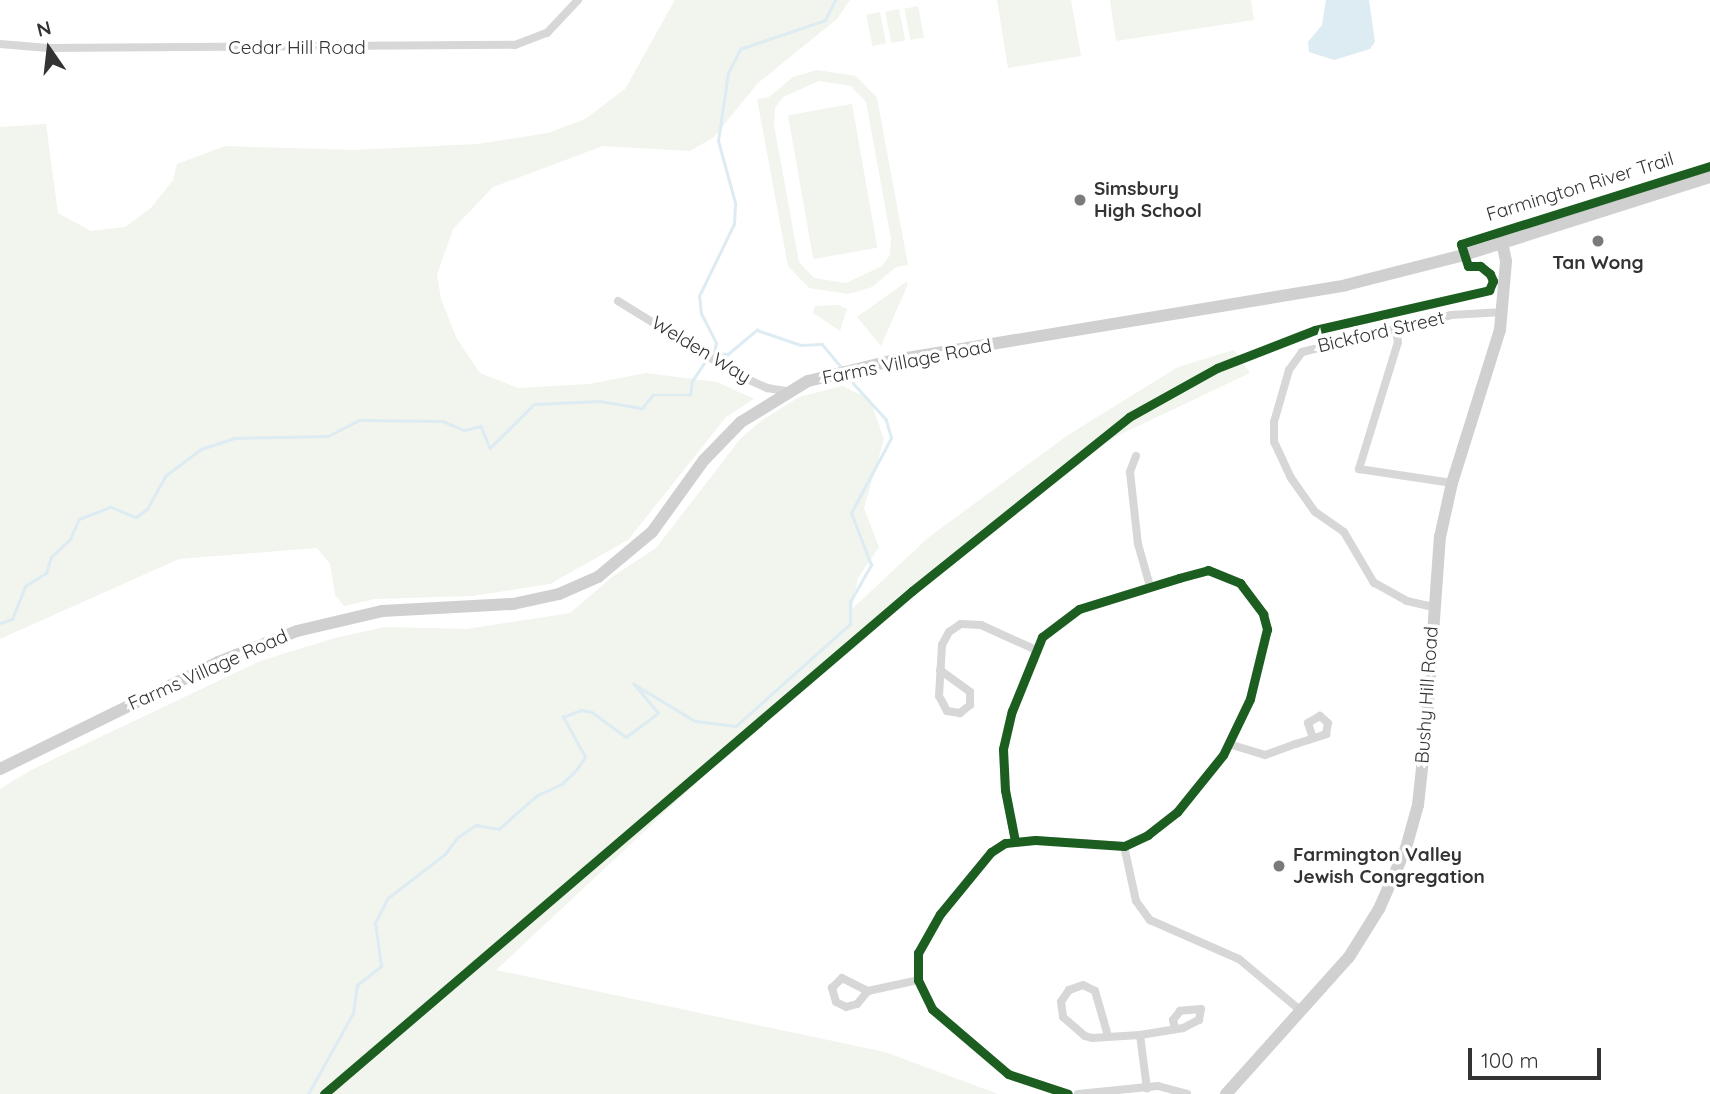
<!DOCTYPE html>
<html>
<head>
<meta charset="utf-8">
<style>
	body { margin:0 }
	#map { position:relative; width:1710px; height:1094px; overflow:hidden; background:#fff; font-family:Quicksand,sans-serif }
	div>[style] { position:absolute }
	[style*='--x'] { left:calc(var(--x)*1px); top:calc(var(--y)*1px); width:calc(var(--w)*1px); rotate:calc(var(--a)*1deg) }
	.green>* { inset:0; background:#f1f5ed; transform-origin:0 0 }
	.water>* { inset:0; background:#ddebf3 }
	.stream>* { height:2.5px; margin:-1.25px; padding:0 1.25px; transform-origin:1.25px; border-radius:1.25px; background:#ddebf3 }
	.minor>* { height:8px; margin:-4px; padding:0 4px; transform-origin:4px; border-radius:4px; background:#d7d7d7 }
	.secondary>* { height:12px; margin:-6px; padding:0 6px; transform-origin:6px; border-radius:6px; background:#d0d0d0 }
	.cycleway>* { height:9px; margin:-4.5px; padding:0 4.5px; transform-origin:4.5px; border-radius:4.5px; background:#1b5e20 }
	.dots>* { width:19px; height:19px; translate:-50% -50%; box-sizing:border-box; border:4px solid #fff; border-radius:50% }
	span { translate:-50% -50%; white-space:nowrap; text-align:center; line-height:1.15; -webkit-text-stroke:7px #fff; paint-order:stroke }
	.street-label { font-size:19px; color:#333 }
	.poi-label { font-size:19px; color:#333; font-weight:700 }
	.left { translate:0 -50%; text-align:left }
	.north { position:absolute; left:14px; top:14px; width:70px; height:70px; -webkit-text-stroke:5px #fff; paint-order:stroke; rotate:346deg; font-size:19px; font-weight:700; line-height:28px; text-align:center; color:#333 }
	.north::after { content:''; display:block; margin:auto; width:24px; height:32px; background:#333; clip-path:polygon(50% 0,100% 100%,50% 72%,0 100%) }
	.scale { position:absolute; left:1468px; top:1048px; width:133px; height:32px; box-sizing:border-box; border:4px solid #333; border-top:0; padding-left:9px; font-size:21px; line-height:24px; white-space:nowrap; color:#333; -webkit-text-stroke:5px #fff; paint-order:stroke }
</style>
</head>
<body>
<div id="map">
	<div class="green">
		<i style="clip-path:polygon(675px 0,850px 0,837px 19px,758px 83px,714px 137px,690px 151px,603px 146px,493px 187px,453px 229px,437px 275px,441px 299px,457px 339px,480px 373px,518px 388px,589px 384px,646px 373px,717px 382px,754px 399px,726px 417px,628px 540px,550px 584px,472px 596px,375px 599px,344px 606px,335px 595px,330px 564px,317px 548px,179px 559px,0 639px,0 127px,46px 124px,58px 213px,91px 231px,125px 227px,151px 208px,173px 180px,177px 164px,225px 146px,355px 150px,477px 144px,548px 133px,585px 119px,625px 89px)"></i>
		<i style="clip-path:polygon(997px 0,1071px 0,1081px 56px,1008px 68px)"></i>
		<i style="clip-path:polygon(1110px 0,1251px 0,1254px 20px,1116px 41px)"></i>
		<i style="left:918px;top:6px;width:32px;height:14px;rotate:79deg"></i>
		<i style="left:899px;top:9px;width:32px;height:14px;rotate:79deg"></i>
		<i style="left:880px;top:12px;width:32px;height:14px;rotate:79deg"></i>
		<i style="clip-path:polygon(evenodd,817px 70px,856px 76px,877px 98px,908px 265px,896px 267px,872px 287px,848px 294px,809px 288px,788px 266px,757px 99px,769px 97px,793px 77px,817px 70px,819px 81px,851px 86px,866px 102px,891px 239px,890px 255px,882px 266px,846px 283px,814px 278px,799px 262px,774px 125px,775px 108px,783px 97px,819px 81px)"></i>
		<i style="left:852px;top:104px;width:146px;height:65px;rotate:80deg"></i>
		<i style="clip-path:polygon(906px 282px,908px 284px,881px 346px,857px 317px)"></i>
		<i style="clip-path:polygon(838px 305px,847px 309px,840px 331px,813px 313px,815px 306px)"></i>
		<i style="clip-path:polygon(1234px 350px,1250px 373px,1079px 454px,1047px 476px,768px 716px,496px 970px,885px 1052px,998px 1094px,0 1094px,0 789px,31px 770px,260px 661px,335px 638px,385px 627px,467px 629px,570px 613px,612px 577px,656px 548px,741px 438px,761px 421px,799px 397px,842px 386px,870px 399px,884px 439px,864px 508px,879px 547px,858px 578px,852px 609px,929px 537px,1068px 435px,1178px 367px)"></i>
	</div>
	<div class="water">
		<i style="clip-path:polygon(1326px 0,1369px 0,1375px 42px,1370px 49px,1334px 60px,1309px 52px,1308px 42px,1322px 25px)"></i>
	</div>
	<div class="stream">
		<i style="--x:714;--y:353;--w:14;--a:4"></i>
		<i style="--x:728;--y:354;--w:38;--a:-40"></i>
		<i style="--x:757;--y:330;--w:46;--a:18.8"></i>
		<i style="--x:801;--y:345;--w:21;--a:-3"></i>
		<i style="--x:822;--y:344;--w:31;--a:50"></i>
		<i style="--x:714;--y:353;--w:10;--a:-79"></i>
		<i style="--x:716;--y:343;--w:33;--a:-117"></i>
		<i style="--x:701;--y:314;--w:18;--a:-96"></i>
		<i style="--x:699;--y:296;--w:80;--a:-64.1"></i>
		<i style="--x:734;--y:224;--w:21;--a:-87"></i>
		<i style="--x:735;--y:203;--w:64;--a:-105.3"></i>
		<i style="--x:718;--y:141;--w:69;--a:-81.6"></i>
		<i style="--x:728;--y:73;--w:27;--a:-63"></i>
		<i style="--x:740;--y:49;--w:90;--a:-18.8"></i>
		<i style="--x:825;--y:20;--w:22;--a:-63"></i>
		<i style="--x:0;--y:623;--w:13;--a:-18"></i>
		<i style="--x:12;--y:619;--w:35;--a:-68"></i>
		<i style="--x:25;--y:586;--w:25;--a:-32"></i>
		<i style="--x:46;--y:573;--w:17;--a:-73"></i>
		<i style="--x:51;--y:557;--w:26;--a:-43"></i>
		<i style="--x:70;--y:539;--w:22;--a:-66"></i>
		<i style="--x:79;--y:519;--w:34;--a:-21"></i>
		<i style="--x:111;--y:507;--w:27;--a:22"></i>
		<i style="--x:136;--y:517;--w:14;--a:-36"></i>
		<i style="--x:147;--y:509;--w:38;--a:-61"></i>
		<i style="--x:165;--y:476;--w:45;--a:-36.9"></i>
		<i style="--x:201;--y:449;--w:35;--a:-18"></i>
		<i style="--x:234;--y:438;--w:94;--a:-1.2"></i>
		<i style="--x:328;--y:436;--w:36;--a:-27"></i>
		<i style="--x:360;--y:420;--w:82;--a:0.7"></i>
		<i style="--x:442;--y:421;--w:24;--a:22"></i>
		<i style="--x:464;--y:430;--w:17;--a:-13"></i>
		<i style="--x:481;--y:426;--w:24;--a:68"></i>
		<i style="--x:490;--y:448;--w:62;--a:-45"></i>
		<i style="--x:534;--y:404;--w:66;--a:-2.6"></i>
		<i style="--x:600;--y:401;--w:43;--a:9.5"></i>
		<i style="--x:642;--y:408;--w:17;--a:-50"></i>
		<i style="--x:653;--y:395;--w:37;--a:0"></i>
		<i style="--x:690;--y:395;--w:14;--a:-82"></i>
		<i style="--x:692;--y:381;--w:25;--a:-56"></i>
		<i style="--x:308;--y:1094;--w:93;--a:-60.9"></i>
		<i style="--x:353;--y:1013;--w:28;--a:-82"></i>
		<i style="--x:357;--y:985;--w:31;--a:-38"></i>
		<i style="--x:381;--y:966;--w:43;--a:-97.9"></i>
		<i style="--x:375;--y:923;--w:28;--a:-63"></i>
		<i style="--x:388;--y:898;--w:72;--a:-37.7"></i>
		<i style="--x:445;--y:854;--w:21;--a:-53"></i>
		<i style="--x:458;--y:837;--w:22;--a:-34"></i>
		<i style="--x:476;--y:825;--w:23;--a:10"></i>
		<i style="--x:499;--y:829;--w:50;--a:-41.7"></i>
		<i style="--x:536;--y:796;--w:29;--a:-25"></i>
		<i style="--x:562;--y:784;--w:21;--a:-45"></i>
		<i style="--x:577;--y:769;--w:14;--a:-56"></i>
		<i style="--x:585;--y:757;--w:46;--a:-118.8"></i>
		<i style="--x:563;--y:717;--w:19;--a:-21"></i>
		<i style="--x:581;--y:710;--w:11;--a:10"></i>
		<i style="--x:592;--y:712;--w:42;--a:36.3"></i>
		<i style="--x:626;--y:737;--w:40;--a:-37"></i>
		<i style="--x:658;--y:713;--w:38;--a:-130"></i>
		<i style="--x:634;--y:684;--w:71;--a:31.2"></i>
		<i style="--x:695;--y:721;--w:41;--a:7"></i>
		<i style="--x:736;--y:726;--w:153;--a:-41.8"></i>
		<i style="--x:850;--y:624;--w:22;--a:-90"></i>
		<i style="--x:850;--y:602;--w:43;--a:-60.4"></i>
		<i style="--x:871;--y:565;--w:56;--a:-111"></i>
		<i style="--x:851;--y:513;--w:85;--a:-61.9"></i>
		<i style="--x:891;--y:438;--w:19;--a:-106"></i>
		<i style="--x:886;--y:420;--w:58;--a:-132.2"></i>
	</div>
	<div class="minor">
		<i style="--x:0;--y:44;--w:48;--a:4.8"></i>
		<i style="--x:48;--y:48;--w:467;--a:-0.4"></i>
		<i style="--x:515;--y:45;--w:34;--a:-21"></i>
		<i style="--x:547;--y:33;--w:45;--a:-46.8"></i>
		<i style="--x:618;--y:301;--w:141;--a:31.7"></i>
		<i style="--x:738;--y:375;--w:32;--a:24"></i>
		<i style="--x:767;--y:388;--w:19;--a:9"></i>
		<i style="--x:1396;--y:331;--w:11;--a:80"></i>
		<i style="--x:1398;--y:342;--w:133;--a:107.1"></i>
		<i style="--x:1359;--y:469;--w:94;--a:8.6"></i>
		<i style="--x:1136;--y:456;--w:17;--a:111"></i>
		<i style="--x:1130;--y:472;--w:72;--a:83.7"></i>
		<i style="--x:1138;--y:544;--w:44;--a:74.1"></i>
		<i style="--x:1433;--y:607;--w:27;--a:-167"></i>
		<i style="--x:1407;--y:601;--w:38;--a:-151"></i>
		<i style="--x:1374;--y:583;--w:59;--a:-120.5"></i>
		<i style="--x:1344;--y:532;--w:35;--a:-145"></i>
		<i style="--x:1315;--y:512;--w:42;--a:-125.2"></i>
		<i style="--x:1291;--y:478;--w:40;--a:-115"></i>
		<i style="--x:1274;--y:442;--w:20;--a:-90"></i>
		<i style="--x:1274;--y:422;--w:54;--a:-73.9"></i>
		<i style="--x:1289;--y:370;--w:22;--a:-54"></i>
		<i style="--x:1302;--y:352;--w:154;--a:-13.9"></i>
		<i style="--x:1451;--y:315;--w:52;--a:-3.3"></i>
		<i style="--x:940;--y:670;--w:37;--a:36"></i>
		<i style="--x:970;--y:692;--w:13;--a:90"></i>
		<i style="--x:970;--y:705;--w:13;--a:141"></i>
		<i style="--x:960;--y:713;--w:13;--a:-171"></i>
		<i style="--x:947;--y:711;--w:17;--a:-118"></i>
		<i style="--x:939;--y:696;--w:51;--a:-86.6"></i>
		<i style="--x:942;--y:645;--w:15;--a:-62"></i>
		<i style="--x:949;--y:632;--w:14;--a:-34"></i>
		<i style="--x:961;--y:624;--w:20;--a:3"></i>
		<i style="--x:981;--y:625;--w:58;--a:24.4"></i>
		<i style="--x:1229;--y:744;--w:38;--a:17"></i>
		<i style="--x:1265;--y:755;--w:33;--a:-20"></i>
		<i style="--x:1296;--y:744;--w:32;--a:-18"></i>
		<i style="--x:1326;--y:734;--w:11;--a:-80"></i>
		<i style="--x:1328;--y:723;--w:11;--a:-139"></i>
		<i style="--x:1320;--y:716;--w:14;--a:150"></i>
		<i style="--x:1308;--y:723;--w:16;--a:72"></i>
		<i style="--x:1015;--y:841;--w:52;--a:-101.1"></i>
		<i style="--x:1005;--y:790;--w:41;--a:-92.8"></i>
		<i style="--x:1003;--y:749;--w:39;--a:-77"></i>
		<i style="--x:1012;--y:711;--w:80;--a:-67.9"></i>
		<i style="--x:1042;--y:637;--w:46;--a:-37.1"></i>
		<i style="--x:1079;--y:609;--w:105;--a:-17.2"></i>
		<i style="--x:1179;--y:578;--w:30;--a:-15"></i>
		<i style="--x:1208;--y:570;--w:35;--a:22"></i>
		<i style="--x:1240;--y:583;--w:39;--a:53"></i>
		<i style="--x:1263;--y:614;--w:16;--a:75"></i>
		<i style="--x:1267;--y:629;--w:72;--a:103.7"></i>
		<i style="--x:1250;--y:699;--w:62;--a:115.7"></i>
		<i style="--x:1223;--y:755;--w:73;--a:128.9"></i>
		<i style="--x:1177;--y:812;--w:37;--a:142"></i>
		<i style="--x:1148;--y:835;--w:26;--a:155"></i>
		<i style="--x:1124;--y:846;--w:89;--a:-176.1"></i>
		<i style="--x:1035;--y:840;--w:30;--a:174"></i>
		<i style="--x:1005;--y:843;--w:17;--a:147"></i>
		<i style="--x:991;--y:852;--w:80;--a:129.4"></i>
		<i style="--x:940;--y:914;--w:45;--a:119.4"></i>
		<i style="--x:918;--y:953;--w:27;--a:90"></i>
		<i style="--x:918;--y:980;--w:32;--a:64"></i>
		<i style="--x:932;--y:1009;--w:100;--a:40.5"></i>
		<i style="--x:1008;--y:1074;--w:63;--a:18.4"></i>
		<i style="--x:1124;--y:846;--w:56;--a:77.7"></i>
		<i style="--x:1136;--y:901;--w:24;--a:54"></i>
		<i style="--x:1150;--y:920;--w:97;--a:23.7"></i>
		<i style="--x:1239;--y:959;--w:80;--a:39.9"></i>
		<i style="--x:868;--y:991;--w:17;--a:130"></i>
		<i style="--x:857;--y:1004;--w:11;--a:165"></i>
		<i style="--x:846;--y:1007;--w:11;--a:-153"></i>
		<i style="--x:836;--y:1002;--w:15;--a:-106"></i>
		<i style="--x:832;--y:988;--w:14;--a:-45"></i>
		<i style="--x:842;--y:978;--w:29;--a:27"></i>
		<i style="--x:868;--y:991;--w:51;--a:-12.4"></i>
		<i style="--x:1140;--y:1035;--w:54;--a:82.6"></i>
		<i style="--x:1108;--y:1036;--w:47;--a:-106.1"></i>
		<i style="--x:1095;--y:991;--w:13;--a:-153"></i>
		<i style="--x:1083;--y:985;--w:15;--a:160"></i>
		<i style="--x:1069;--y:990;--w:14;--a:124"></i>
		<i style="--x:1061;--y:1002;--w:15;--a:82"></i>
		<i style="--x:1063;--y:1017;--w:29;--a:41"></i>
		<i style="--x:1085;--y:1036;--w:7;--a:16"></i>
		<i style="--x:1092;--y:1038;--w:48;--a:-3.6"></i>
		<i style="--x:1140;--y:1035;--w:44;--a:-9.2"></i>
		<i style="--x:1183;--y:1028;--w:18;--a:-27"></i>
		<i style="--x:1199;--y:1020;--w:11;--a:-80"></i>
		<i style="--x:1201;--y:1009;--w:21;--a:175"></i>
		<i style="--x:1180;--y:1011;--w:11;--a:128"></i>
		<i style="--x:1173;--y:1020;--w:9;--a:77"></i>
		<i style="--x:1078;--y:1094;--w:80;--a:-5.7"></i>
		<i style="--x:1158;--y:1086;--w:30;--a:15"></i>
	</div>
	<div class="secondary">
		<i style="--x:0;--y:769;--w:243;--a:-26.1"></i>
		<i style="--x:218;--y:662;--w:85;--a:-21.4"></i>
		<i style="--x:297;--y:631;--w:87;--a:-13.2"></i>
		<i style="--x:382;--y:611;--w:131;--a:-3.1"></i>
		<i style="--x:513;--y:604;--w:47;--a:-12.3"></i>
		<i style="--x:559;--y:594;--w:43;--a:-23.6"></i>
		<i style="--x:598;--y:577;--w:70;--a:-39.8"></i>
		<i style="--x:652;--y:532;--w:89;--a:-54.2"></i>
		<i style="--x:704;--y:460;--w:53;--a:-45.8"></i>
		<i style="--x:741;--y:422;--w:79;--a:-31.5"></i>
		<i style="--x:808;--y:381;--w:89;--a:-13.6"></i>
		<i style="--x:895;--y:360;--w:457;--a:-9.4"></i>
		<i style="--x:1346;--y:285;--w:122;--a:-14.3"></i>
		<i style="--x:1464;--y:255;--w:258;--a:-17.6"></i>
		<i style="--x:1226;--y:1094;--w:184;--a:-48.1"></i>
		<i style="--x:1349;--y:957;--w:57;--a:-58"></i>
		<i style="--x:1379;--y:909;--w:67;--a:-66.1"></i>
		<i style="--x:1406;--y:848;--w:45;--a:-74.4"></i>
		<i style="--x:1418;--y:805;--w:74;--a:-83.8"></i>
		<i style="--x:1426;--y:731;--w:195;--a:-85.9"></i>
		<i style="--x:1440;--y:537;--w:55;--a:-77.5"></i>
		<i style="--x:1452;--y:483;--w:160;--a:-72.6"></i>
		<i style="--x:1500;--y:330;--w:69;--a:-85"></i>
		<i style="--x:1506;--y:261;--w:19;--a:-102"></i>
	</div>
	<div class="cycleway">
		<i style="--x:1015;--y:841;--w:52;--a:-101.1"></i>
		<i style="--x:1005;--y:790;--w:41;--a:-92.8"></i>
		<i style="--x:1003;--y:749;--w:39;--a:-77"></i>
		<i style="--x:1012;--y:711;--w:80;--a:-67.9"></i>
		<i style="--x:1042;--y:637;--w:46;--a:-37.1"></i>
		<i style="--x:1079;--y:609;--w:105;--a:-17.2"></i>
		<i style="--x:1179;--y:578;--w:30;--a:-15"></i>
		<i style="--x:1208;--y:570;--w:35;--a:22"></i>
		<i style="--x:1240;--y:583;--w:39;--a:53"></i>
		<i style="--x:1263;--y:614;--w:16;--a:75"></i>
		<i style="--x:1267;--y:629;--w:72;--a:103.7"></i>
		<i style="--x:1250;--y:699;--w:62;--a:115.7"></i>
		<i style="--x:1223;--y:755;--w:73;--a:128.9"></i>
		<i style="--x:1177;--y:812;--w:37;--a:142"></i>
		<i style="--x:1148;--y:835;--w:26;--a:155"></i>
		<i style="--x:1124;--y:846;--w:89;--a:-176.1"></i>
		<i style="--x:1035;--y:840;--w:30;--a:174"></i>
		<i style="--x:1005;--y:843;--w:17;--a:147"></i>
		<i style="--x:991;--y:852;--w:80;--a:129.4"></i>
		<i style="--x:940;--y:914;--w:45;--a:119.4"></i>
		<i style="--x:918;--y:953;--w:27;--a:90"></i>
		<i style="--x:918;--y:980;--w:32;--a:64"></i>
		<i style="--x:932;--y:1009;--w:100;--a:40.5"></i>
		<i style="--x:1008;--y:1074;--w:63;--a:18.4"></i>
		<i style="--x:324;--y:1094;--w:774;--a:-40.55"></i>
		<i style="--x:912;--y:591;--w:278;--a:-38.7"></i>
		<i style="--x:1129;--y:417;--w:101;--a:-29.1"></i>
		<i style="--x:1217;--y:368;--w:105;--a:-21.2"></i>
		<i style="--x:1315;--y:330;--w:179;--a:-12.9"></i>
		<i style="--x:1489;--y:290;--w:10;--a:-66"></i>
		<i style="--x:1493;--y:281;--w:8;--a:-113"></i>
		<i style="--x:1490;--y:274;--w:13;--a:-141"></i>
		<i style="--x:1480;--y:266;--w:12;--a:180"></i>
		<i style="--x:1468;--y:266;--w:23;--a:-108"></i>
		<i style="--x:1461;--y:244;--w:261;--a:-17.4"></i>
	</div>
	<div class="dots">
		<i style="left:1080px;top:200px;background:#7a7a7a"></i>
		<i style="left:1598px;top:241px;background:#7a7a7a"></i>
		<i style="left:1279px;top:866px;background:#7a7a7a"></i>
	</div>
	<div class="street-label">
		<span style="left:297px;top:48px">Cedar Hill Road</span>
		<span style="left:1580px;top:187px;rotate:-17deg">Farmington River Trail</span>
		<span style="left:1381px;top:332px;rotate:-13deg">Bickford Street</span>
		<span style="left:701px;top:350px;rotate:31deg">Welden Way</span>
		<span style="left:907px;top:362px;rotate:-11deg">Farms Village Road</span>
		<span style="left:208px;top:670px;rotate:-24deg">Farms Village Road</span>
		<span style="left:1427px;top:695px;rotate:-86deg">Bushy Hill Road</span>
	</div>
	<div class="poi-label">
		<span class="left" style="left:1094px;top:200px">Simsbury<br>High School</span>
		<span style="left:1598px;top:263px">Tan Wong</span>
		<span class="left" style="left:1293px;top:866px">Farmington Valley<br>Jewish Congregation</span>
	</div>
	<div class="north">N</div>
	<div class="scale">100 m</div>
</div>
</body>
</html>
